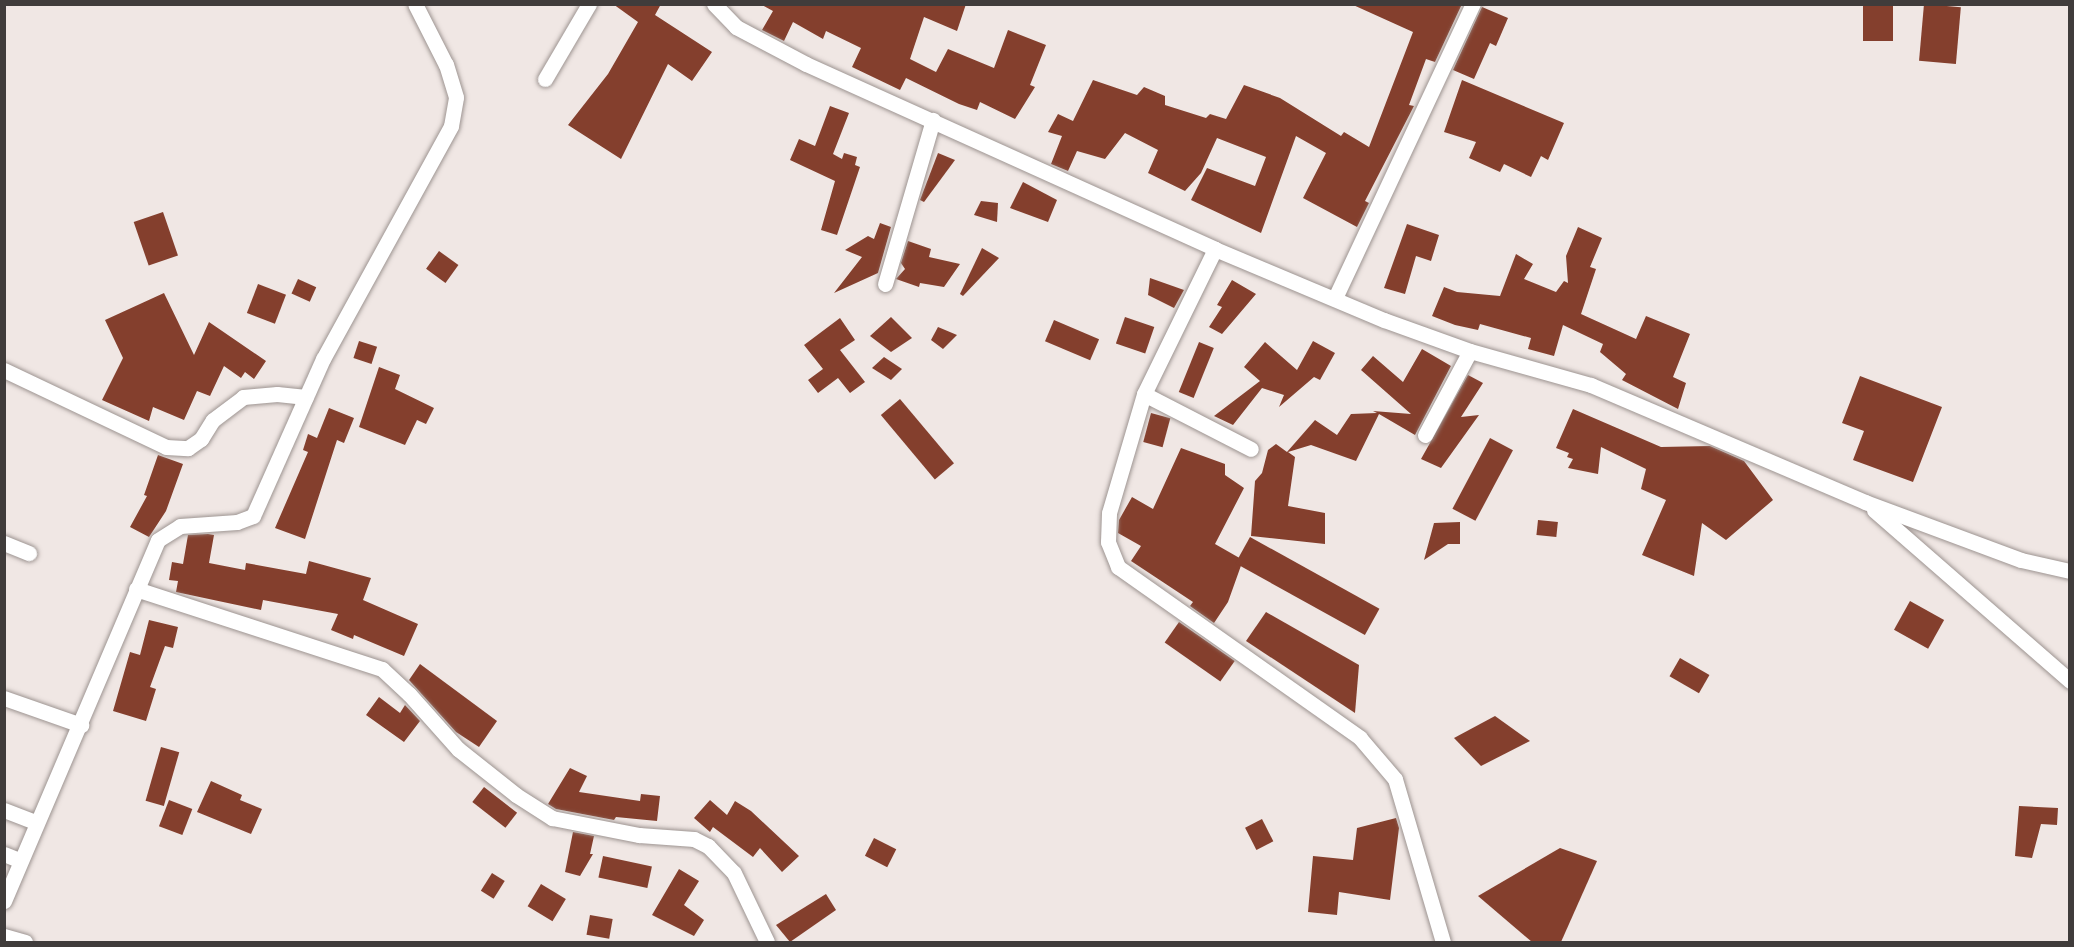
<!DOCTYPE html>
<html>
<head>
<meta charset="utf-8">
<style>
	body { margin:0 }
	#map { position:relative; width:2074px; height:947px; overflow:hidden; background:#f0e7e4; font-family:"Work Sans",sans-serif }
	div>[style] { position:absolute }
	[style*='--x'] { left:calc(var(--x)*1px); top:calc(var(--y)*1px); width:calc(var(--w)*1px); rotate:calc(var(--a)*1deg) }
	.building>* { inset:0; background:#843f2d; transform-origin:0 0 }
	.roads { filter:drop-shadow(0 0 2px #9d9491) drop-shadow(0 0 2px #9d9491) }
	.street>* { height:15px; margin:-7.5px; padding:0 7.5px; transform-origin:7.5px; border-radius:7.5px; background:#fff }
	span { translate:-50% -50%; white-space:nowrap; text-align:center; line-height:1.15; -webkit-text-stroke:6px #f0e7e4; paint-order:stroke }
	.frame { position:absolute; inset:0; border:6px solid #403c3b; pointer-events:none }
</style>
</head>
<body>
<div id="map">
	<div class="building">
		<i style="clip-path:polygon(613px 4px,661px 4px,655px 15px,712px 52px,692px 81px,668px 64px,621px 159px,568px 125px,608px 74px,638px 22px)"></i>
		<i style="clip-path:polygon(760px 4px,966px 4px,957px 31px,924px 17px,910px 59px,936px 72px,948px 49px,994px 68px,1008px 30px,1046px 45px,1030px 85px,1035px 87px,1015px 119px,980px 102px,977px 110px,959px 104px,906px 78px,900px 90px,852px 67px,861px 48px,826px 31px,823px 39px,793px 22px,784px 41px,762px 30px,773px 11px)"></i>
		<i style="clip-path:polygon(1351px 4px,1462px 4px,1435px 62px,1426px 59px,1409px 105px,1414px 106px,1365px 201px,1369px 203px,1357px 227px,1303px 198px,1326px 153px,1296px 136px,1261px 233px,1191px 200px,1207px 168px,1255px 186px,1266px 157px,1217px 138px,1201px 173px,1185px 191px,1148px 173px,1158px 150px,1125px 133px,1105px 159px,1077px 151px,1068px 171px,1051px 164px,1062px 136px,1048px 132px,1058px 114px,1073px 121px,1093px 80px,1137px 95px,1144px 87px,1165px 96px,1165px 105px,1206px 118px,1210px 114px,1226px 119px,1244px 85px,1280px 98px,1341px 136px,1344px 132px,1369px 147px,1413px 32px)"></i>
		<i style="left:1863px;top:4px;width:30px;height:37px"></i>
		<i style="left:1924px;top:4px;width:37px;height:57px;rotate:5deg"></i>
		<i style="clip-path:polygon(1482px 7px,1508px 18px,1496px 46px,1490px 43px,1474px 79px,1453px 70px)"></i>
		<i style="clip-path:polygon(1462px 80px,1564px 123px,1548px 160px,1541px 156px,1531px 177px,1504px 164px,1500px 172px,1469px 158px,1476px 142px,1444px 132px)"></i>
		<i style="clip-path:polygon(830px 106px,849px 113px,833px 154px,842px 159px,844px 153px,857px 157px,855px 165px,860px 167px,837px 235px,821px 230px,835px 181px,790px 160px,799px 139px,815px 146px)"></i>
		<i style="clip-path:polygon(938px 153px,955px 160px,924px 202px,920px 200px)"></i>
		<i style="clip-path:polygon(1023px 182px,1057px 200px,1048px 222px,1010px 208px)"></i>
		<i style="clip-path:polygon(981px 201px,998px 203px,997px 222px,974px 215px)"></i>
		<i style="left:163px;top:212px;width:46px;height:31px;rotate:71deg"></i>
		<i style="clip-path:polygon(880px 223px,891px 227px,878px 273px,834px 293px,862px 257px,845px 250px,868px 236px,874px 239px)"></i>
		<i style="clip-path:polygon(1407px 224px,1439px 235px,1431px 261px,1416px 256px,1405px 294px,1384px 288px)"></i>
		<i style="clip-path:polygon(1578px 227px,1602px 238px,1590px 267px,1596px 269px,1581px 314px,1636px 339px,1646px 316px,1690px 334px,1673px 377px,1686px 383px,1678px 409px,1622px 380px,1626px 374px,1600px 352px,1603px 344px,1563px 325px,1554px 356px,1528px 349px,1531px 338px,1480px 324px,1478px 330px,1455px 325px,1432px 316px,1444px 287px,1457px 292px,1500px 296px,1516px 254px,1533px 264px,1524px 279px,1556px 292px,1564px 281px,1568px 283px,1566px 256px)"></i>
		<i style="clip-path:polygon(908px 241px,931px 249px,929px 257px,960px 264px,944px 287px,920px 283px,919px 287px,896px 279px,905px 269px,901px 263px)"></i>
		<i style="clip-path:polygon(982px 248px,999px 258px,963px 296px,960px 294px)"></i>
		<i style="left:439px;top:251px;width:24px;height:22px;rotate:36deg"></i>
		<i style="clip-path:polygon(1150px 278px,1184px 290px,1174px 308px,1148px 295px)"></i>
		<i style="left:298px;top:279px;width:20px;height:16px;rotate:24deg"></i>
		<i style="clip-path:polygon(1232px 280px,1256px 294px,1222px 334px,1209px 327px,1222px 307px,1217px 305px)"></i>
		<i style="left:258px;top:284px;width:30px;height:31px;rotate:21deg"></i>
		<i style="clip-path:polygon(164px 293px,194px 355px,209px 322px,266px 361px,254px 379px,245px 372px,241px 378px,224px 366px,210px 396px,197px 391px,184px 420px,153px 407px,149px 421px,102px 400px,123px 358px,105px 320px)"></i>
		<i style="clip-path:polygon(891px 317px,912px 338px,891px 352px,870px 336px)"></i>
		<i style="left:1125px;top:317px;width:31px;height:28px;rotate:19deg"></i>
		<i style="clip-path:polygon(840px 318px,855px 340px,840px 350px,865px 382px,850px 393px,838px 378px,818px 393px,808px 380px,823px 369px,804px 345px)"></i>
		<i style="left:1054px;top:320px;width:49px;height:23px;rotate:23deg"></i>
		<i style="clip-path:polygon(938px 327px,957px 335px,943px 349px,931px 340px)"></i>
		<i style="left:359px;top:341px;width:19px;height:18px;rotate:18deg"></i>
		<i style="clip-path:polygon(1313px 341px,1335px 353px,1320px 380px,1314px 377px,1279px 407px,1284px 395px,1262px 388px,1233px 425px,1214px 416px,1260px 381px,1244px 367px,1265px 342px,1297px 370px)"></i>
		<i style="left:1199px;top:342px;width:16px;height:54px;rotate:22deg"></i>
		<i style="clip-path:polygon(1422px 349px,1451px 366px,1415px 435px,1379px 414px,1356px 461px,1311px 445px,1288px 452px,1295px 457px,1288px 506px,1325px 513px,1325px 544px,1251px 536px,1255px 481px,1262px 473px,1268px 450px,1276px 444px,1287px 452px,1315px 420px,1337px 435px,1351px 414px,1377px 413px,1373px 411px,1411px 414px,1361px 370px,1373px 356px,1403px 382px)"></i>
		<i style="clip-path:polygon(884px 357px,902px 369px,891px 380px,872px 368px)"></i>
		<i style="clip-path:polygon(379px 367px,400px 375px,395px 389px,434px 408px,426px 424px,417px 420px,405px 445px,359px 427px)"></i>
		<i style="clip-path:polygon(1468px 375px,1483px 383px,1461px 417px,1479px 415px,1441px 468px,1421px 459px)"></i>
		<i style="clip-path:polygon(1860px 376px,1942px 407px,1913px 482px,1853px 460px,1864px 431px,1842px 423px)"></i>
		<i style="left:900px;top:399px;width:84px;height:25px;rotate:50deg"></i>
		<i style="clip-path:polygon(329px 408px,354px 418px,344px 443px,337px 440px,305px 539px,275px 528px,308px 452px,303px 450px,308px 434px,317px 438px)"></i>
		<i style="clip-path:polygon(1573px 409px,1661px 447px,1710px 446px,1744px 461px,1773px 500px,1726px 540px,1702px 523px,1694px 576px,1642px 555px,1666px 500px,1641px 489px,1646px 469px,1601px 447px,1598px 474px,1568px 468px,1573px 459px,1567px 457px,1569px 453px,1556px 448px)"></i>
		<i style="left:1151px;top:413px;width:20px;height:30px;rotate:15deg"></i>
		<i style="left:1490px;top:438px;width:26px;height:80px;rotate:28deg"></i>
		<i style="clip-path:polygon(1181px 448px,1225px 464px,1225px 475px,1244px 488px,1215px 544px,1243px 560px,1228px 602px,1214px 623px,1190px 606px,1193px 602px,1131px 561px,1141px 546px,1118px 533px,1119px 520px,1132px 497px,1153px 509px)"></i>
		<i style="clip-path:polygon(158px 455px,183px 464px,166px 511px,149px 537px,130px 527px,147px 496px,144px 495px)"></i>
		<i style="left:1538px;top:520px;width:20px;height:15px;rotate:6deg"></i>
		<i style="clip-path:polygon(1460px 522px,1460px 544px,1448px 544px,1424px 560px,1434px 523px)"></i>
		<i style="clip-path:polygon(208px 534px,214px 535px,209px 563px,245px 570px,246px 563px,306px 574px,309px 561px,371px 578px,363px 600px,418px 624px,404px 656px,354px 635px,353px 639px,331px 630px,338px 614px,263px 600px,261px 610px,176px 592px,178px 581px,169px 580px,172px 562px,183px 564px,188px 535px)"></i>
		<i style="left:1250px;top:537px;width:148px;height:30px;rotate:29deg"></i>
		<i style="left:1910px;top:601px;width:39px;height:33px;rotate:29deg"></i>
		<i style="clip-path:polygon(1266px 612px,1359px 665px,1355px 713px,1246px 641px)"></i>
		<i style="clip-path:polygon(149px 620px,178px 627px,173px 648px,165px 646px,150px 687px,156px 689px,146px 721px,113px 711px,130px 652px,140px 655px)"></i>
		<i style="left:1179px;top:622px;width:68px;height:25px;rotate:35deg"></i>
		<i style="left:1680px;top:658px;width:34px;height:21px;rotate:30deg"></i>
		<i style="clip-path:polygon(420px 664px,497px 721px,479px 747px,456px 732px,409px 680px)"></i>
		<i style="clip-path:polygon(379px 697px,400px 713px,405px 705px,420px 721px,404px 742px,366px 715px)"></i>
		<i style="clip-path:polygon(1495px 716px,1530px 741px,1481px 766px,1454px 738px)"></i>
		<i style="left:161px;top:747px;width:19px;height:56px;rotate:16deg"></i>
		<i style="clip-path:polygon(570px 768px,587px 776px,579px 792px,640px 801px,641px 794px,660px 796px,657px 821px,616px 817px,614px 820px,556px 809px,548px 804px)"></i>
		<i style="clip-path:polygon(211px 781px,242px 795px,240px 800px,262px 809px,251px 834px,197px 812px)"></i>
		<i style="left:484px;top:787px;width:42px;height:19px;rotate:38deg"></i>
		<i style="left:169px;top:800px;width:25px;height:28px;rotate:21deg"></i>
		<i style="clip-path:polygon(710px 800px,727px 815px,735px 801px,751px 811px,799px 856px,782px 872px,760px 848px,753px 857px,713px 827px,710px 832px,694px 818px)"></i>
		<i style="clip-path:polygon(2019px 806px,2058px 808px,2057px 825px,2041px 824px,2032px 858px,2015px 856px)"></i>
		<i style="clip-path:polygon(1396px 818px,1399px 828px,1390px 900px,1339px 892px,1337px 915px,1308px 912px,1313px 856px,1353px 860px,1357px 828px)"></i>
		<i style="left:1262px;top:819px;width:25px;height:19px;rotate:63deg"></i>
		<i style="clip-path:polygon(573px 832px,594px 836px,590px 854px,593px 854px,580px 876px,565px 872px)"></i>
		<i style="left:874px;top:838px;width:25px;height:20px;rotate:27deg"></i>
		<i style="clip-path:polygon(1560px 848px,1597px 861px,1561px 942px,1532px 942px,1478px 896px)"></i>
		<i style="left:603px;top:856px;width:50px;height:22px;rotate:12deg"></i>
		<i style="clip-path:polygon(679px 869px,699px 881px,684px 905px,704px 920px,694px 936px,652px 915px)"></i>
		<i style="left:492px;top:873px;width:15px;height:21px;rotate:32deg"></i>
		<i style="left:541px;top:884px;width:29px;height:26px;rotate:31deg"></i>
		<i style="clip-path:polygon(826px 894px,836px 910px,790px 942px,776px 925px)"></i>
		<i style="left:590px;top:915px;width:23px;height:20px;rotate:10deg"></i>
	</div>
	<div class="roads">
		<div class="street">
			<i style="--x:714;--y:4;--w:32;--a:46"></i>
			<i style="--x:736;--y:27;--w:79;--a:27.9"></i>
			<i style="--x:806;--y:64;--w:449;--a:24.3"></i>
			<i style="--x:1215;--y:249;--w:183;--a:22.8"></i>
			<i style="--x:1384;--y:320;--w:91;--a:19.8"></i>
			<i style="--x:1470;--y:351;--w:126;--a:15.7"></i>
			<i style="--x:1591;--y:385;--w:298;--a:23.1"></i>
			<i style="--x:1865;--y:502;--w:166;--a:20.4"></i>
			<i style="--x:2021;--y:560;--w:50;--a:12.7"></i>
			<i style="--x:545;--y:79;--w:87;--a:-59.6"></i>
			<i style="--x:1215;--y:249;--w:161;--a:116.1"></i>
			<i style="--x:1144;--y:394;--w:120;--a:27.2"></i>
			<i style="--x:885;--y:284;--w:171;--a:-73.7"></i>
			<i style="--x:1335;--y:298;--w:325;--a:-64.9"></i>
			<i style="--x:4;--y:370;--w:179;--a:25.4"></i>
			<i style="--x:166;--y:447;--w:22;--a:3"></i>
			<i style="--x:188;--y:448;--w:16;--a:-35"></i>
			<i style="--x:201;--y:439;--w:22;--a:-58"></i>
			<i style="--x:213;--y:420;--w:38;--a:-37"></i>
			<i style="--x:243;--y:397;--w:34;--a:-5"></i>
			<i style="--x:277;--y:394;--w:29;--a:6"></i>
			<i style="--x:1144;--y:394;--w:124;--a:106.4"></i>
			<i style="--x:1109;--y:513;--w:29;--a:92"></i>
			<i style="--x:1108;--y:542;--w:27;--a:68"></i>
			<i style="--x:1118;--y:567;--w:296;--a:35.2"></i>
			<i style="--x:1360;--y:738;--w:54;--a:49.5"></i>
			<i style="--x:1395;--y:779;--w:170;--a:73.6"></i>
			<i style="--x:1425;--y:435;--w:95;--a:-61.8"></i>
			<i style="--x:1874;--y:510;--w:260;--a:41.1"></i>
			<i style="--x:4;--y:543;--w:27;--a:22"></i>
			<i style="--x:136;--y:589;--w:259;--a:18"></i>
			<i style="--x:382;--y:669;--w:37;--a:43"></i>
			<i style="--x:409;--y:694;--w:74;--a:48.3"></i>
			<i style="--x:458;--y:749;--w:74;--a:38.4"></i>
			<i style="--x:516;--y:795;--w:43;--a:32.6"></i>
			<i style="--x:552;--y:818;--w:89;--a:11.1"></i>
			<i style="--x:639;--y:835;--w:55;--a:4.2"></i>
			<i style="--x:694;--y:839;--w:16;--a:27"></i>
			<i style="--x:708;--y:846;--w:37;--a:46"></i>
			<i style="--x:734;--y:873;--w:76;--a:64.4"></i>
			<i style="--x:4;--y:698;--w:82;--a:19.3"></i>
			<i style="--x:4;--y:810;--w:34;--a:21"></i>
			<i style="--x:4;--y:854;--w:16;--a:22"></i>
			<i style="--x:4;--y:901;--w:392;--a:-66.9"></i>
			<i style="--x:158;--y:540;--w:26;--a:-32"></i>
			<i style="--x:180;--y:526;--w:57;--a:-4"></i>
			<i style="--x:237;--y:522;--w:17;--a:-21"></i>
			<i style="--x:253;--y:516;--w:172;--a:-66"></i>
			<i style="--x:323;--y:359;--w:266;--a:-61.2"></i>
			<i style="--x:451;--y:126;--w:29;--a:-80"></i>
			<i style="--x:456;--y:97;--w:34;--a:-107"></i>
			<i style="--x:446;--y:65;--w:68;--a:-116.9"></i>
			<i style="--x:4;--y:936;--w:22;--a:16"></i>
		</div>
	</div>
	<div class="frame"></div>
</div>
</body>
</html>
